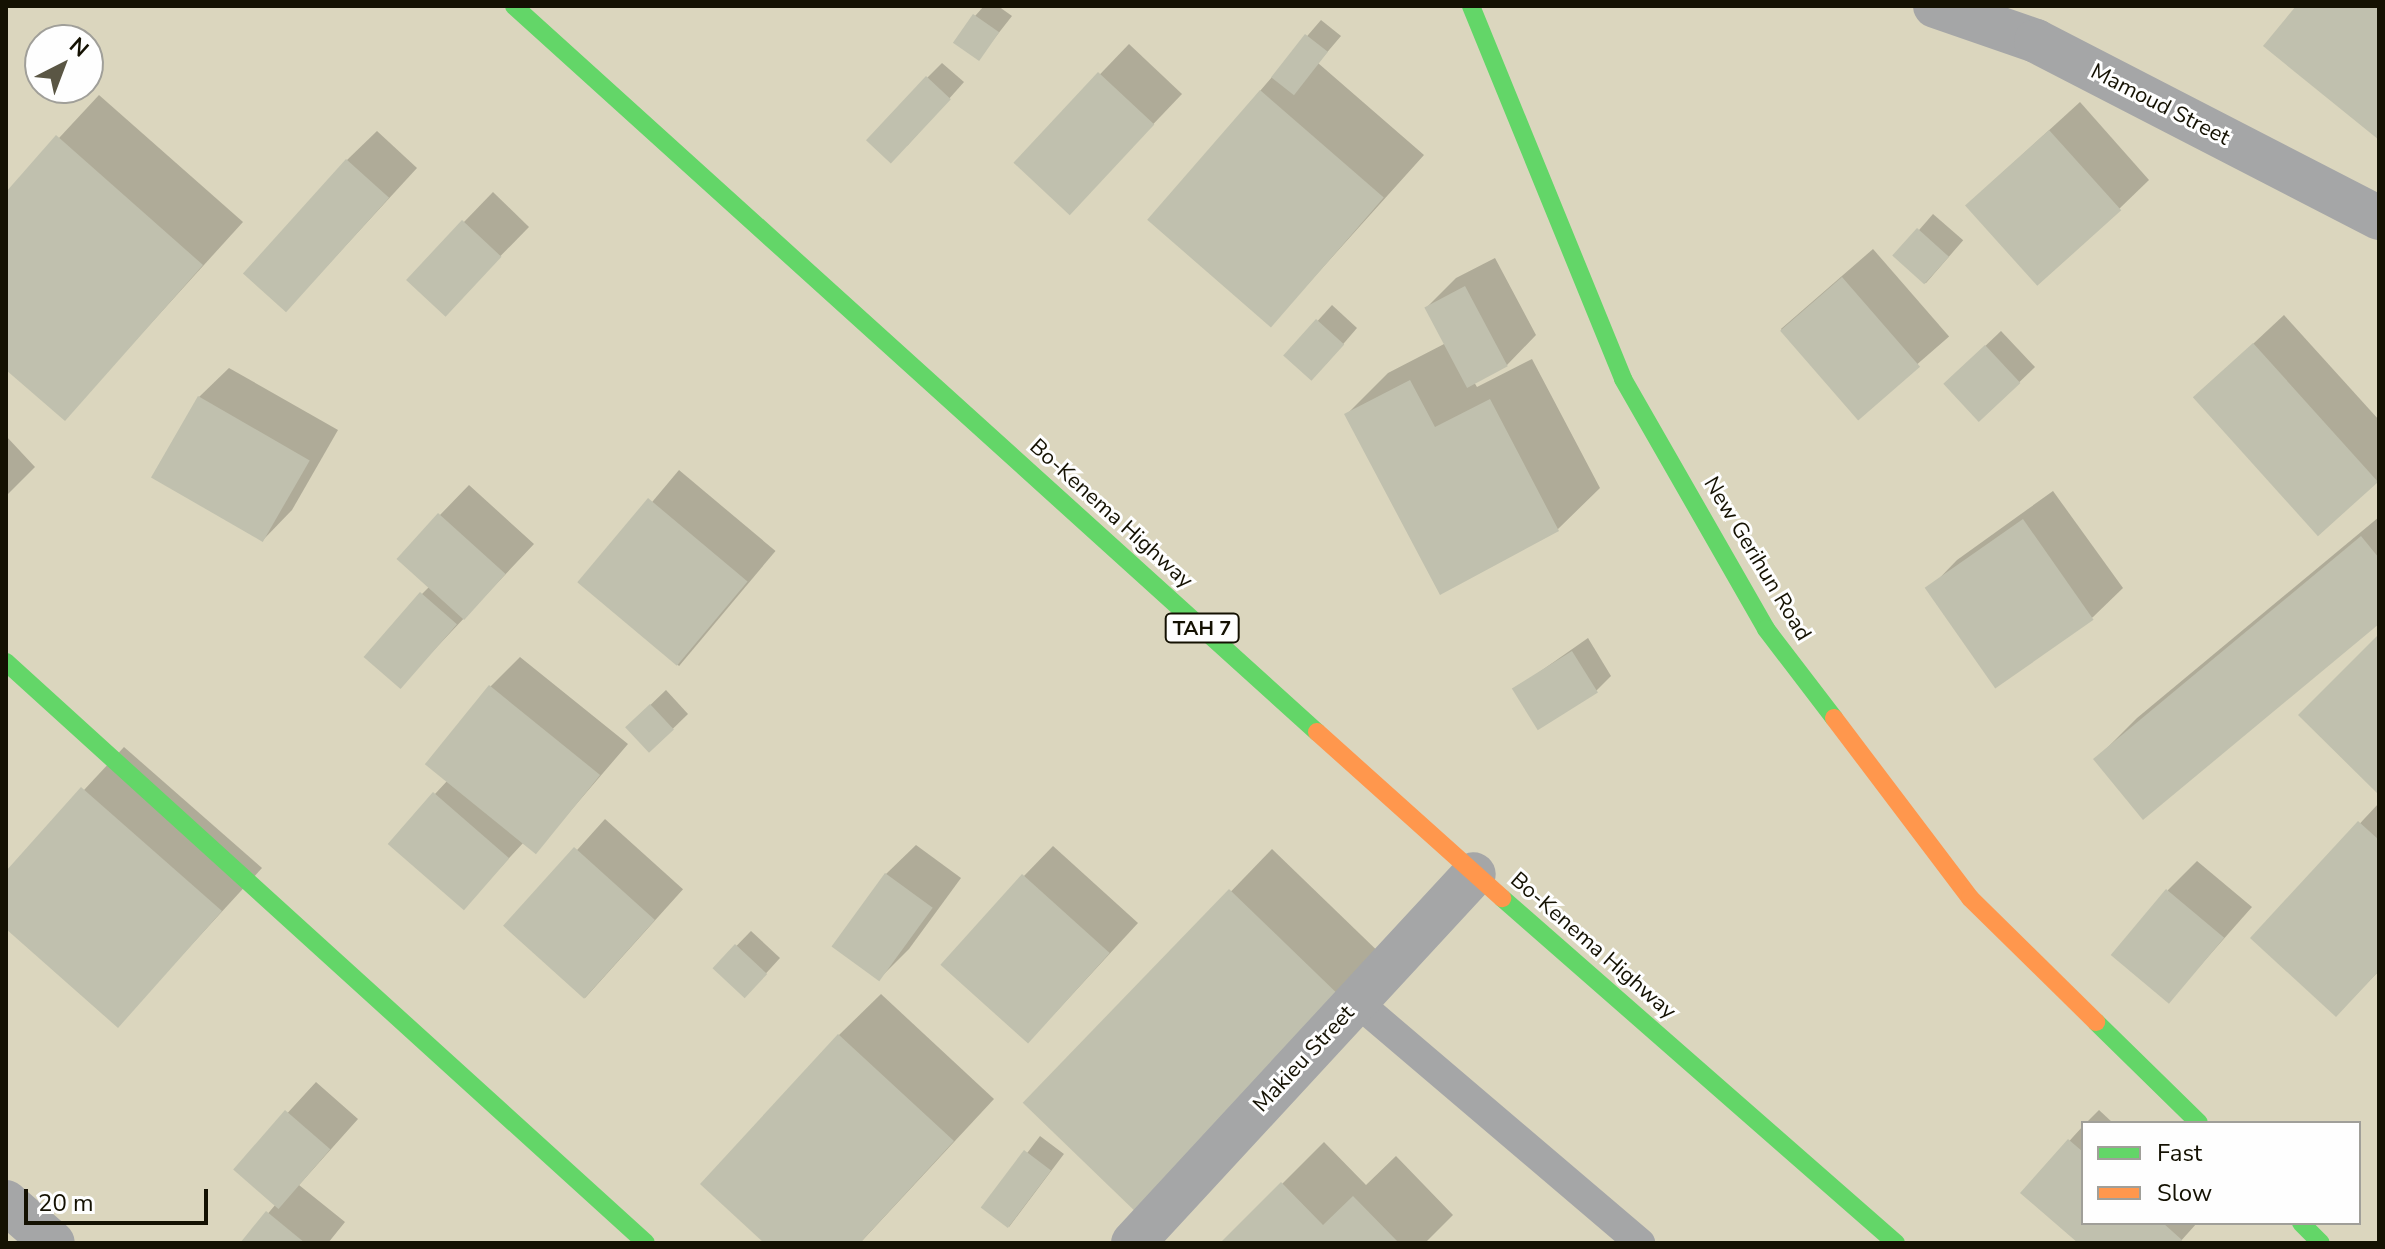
<!DOCTYPE html>
<html>
<head>
<meta charset="utf-8">
<style>
	body { margin:0 }
	#map { position:relative; width:2385px; height:1249px; overflow:hidden; background:#dbd6be; font-family:"Nunito Sans",sans-serif }
	div>[style] { position:absolute }
	[style*='--x'] { left:calc(var(--x)*1px); top:calc(var(--y)*1px); width:calc(var(--w)*1px); rotate:calc(var(--a)*1deg) }
	.shadow>* { inset:0; background:#0003; transform-origin:0 0 }
	.building>* { inset:0; background:#c0c0ae; transform-origin:0 0 }
	.lane>* { height:30px; margin:-15px; padding:0 15px; transform-origin:15px; border-radius:15px; background:#a5a6a7 }
	.street>* { height:44px; margin:-22px; padding:0 22px; transform-origin:22px; border-radius:22px; background:#a5a6a7 }
	.fast>* { height:18px; margin:-9px; padding:0 9px; transform-origin:9px; border-radius:9px; background:#63d668 }
	.slow>* { height:18px; margin:-9px; padding:0 9px; transform-origin:9px; border-radius:9px; background:#ff974d }
	span { translate:-50% -50%; white-space:nowrap; text-align:center; line-height:1.15; -webkit-text-stroke:6px #fefefe; paint-order:stroke }
	.shield-label span { padding:2px 6px; background:#fefefe; border:2px solid; border-radius:6px; -webkit-text-stroke-width:0 }
	.shield-label { font-size:20px; color:#141102; font-weight:700 }
	.street-label { font-size:22px; color:#141102 }
	.frame { position:absolute; inset:0; border:8px solid #141102; pointer-events:none }
	.legend { position:absolute; left:2081px; top:1121px; width:280px; height:104px; box-sizing:border-box; background:#fefefe; border:2px solid #a09f99; margin:0; padding:10px 14px; list-style:none; font-size:24px; color:#141102 }
	.legend li { display:flex; align-items:center; gap:16px; height:40px }
	.legend b { width:40px; border:2px solid #a09f99 }
	.north { position:absolute; left:24px; top:24px; width:80px; height:80px; box-sizing:border-box; background:#fefefe; border:2px solid #a09f99; border-radius:50%; rotate:42deg; font-size:22px; font-weight:700; line-height:32px; text-align:center; color:#141102 }
	.north::after { content:''; display:block; margin:auto; width:28px; height:36px; background:#5a5644; clip-path:polygon(50% 0,100% 100%,50% 72%,0 100%) }
	.scale { position:absolute; left:24px; top:1189px; width:184px; height:36px; box-sizing:border-box; border:4px solid #141102; border-top:0; padding-left:10px; font-size:24px; line-height:28px; white-space:nowrap; color:#141102; -webkit-text-stroke:6px #fefefe; paint-order:stroke }
</style>
</head>
<body>
<div id="map">
	<div class="shadow">
		<i style="clip-path:polygon(984px 6px,998px 6px,1012px 16px,979px 58px,975px 16px)"></i>
		<i style="clip-path:polygon(1321px 20px,1341px 36px,1318px 63px,1424px 155px,1271px 325px,1150px 219px)"></i>
		<i style="clip-path:polygon(1129px 44px,1182px 94px,1098px 182px,1016px 162px)"></i>
		<i style="clip-path:polygon(942px 63px,964px 82px,907px 146px,927px 78px)"></i>
		<i style="clip-path:polygon(99px 95px,243px 222px,65px 418px,6px 367px,6px 195px)"></i>
		<i style="clip-path:polygon(2080px 102px,2149px 180px,2119px 209px,1967px 205px)"></i>
		<i style="clip-path:polygon(377px 131px,417px 168px,314px 280px,347px 160px)"></i>
		<i style="clip-path:polygon(493px 192px,529px 227px,473px 284px,464px 222px)"></i>
		<i style="left:1933px;top:214px;width:40px;height:57px;rotate:41deg"></i>
		<i style="left:1873px;top:249px;width:116px;height:122px;rotate:49deg"></i>
		<i style="clip-path:polygon(1495px 258px,1536px 335px,1507px 365px,1474px 382px,1477px 387px,1532px 359px,1600px 488px,1558px 529px,1440px 592px,1346px 415px,1388px 373px,1446px 343px,1427px 307px,1456px 278px)"></i>
		<i style="clip-path:polygon(1332px 305px,1357px 328px,1326px 364px,1286px 356px)"></i>
		<i style="clip-path:polygon(2284px 315px,2379px 420px,2379px 479px,2319px 534px,2195px 398px)"></i>
		<i style="clip-path:polygon(2001px 331px,2035px 367px,1980px 420px,1960px 370px)"></i>
		<i style="clip-path:polygon(229px 368px,338px 430px,292px 510px,263px 540px,199px 397px)"></i>
		<i style="clip-path:polygon(6px 436px,35px 467px,6px 496px)"></i>
		<i style="left:679px;top:470px;width:126px;height:150px;rotate:40deg"></i>
		<i style="clip-path:polygon(469px 485px,534px 544px,400px 686px,422px 594px,430px 586px,440px 515px)"></i>
		<i style="clip-path:polygon(2053px 491px,2123px 588px,2093px 617px,1997px 686px,1928px 590px,1957px 560px)"></i>
		<i style="clip-path:polygon(2379px 517px,2379px 621px,2096px 759px,2137px 718px)"></i>
		<i style="clip-path:polygon(1588px 638px,1611px 676px,1596px 691px,1515px 689px)"></i>
		<i style="clip-path:polygon(520px 657px,628px 744px,536px 851px,524px 842px,464px 907px,435px 794px,448px 780px,490px 687px)"></i>
		<i style="clip-path:polygon(666px 690px,688px 714px,651px 750px,643px 712px)"></i>
		<i style="clip-path:polygon(124px 747px,262px 868px,118px 1025px,6px 926px,6px 874px)"></i>
		<i style="clip-path:polygon(2379px 803px,2379px 971px,2336px 1015px,2253px 938px)"></i>
		<i style="left:605px;top:819px;width:105px;height:146px;rotate:42deg"></i>
		<i style="clip-path:polygon(916px 845px,961px 878px,909px 949px,879px 979px,886px 874px)"></i>
		<i style="clip-path:polygon(1053px 846px,1138px 923px,1056px 1012px,1024px 876px)"></i>
		<i style="left:1272px;top:849px;width:154px;height:354px;rotate:44deg"></i>
		<i style="clip-path:polygon(2197px 861px,2252px 907px,2168px 1002px,2168px 890px)"></i>
		<i style="clip-path:polygon(751px 931px,780px 958px,759px 981px,715px 968px)"></i>
		<i style="clip-path:polygon(881px 994px,994px 1099px,860px 1243px,767px 1243px,839px 1035px)"></i>
		<i style="clip-path:polygon(316px 1082px,358px 1119px,299px 1185px,345px 1222px,328px 1243px,243px 1243px,276px 1204px,236px 1169px)"></i>
		<i style="clip-path:polygon(2099px 1110px,2113px 1123px,2086px 1123px)"></i>
		<i style="clip-path:polygon(2083px 1126px,2083px 1223px,2197px 1223px,2179px 1243px,2081px 1243px,2023px 1192px)"></i>
		<i style="left:1040px;top:1136px;width:30px;height:91px;rotate:37deg"></i>
		<i style="clip-path:polygon(1324px 1142px,1366px 1185px,1396px 1156px,1453px 1215px,1425px 1243px,1223px 1243px)"></i>
	</div>
	<div class="building">
		<i style="clip-path:polygon(2296px 6px,2379px 6px,2379px 140px,2263px 46px)"></i>
		<i style="left:973px;top:14px;width:32px;height:35px;rotate:35deg"></i>
		<i style="left:1305px;top:34px;width:29px;height:55px;rotate:38deg"></i>
		<i style="left:1098px;top:72px;width:77px;height:124px;rotate:43deg"></i>
		<i style="left:926px;top:76px;width:34px;height:88px;rotate:43deg"></i>
		<i style="left:1260px;top:90px;width:164px;height:172px;rotate:41deg"></i>
		<i style="left:2049px;top:130px;width:108px;height:113px;rotate:48deg"></i>
		<i style="clip-path:polygon(56px 135px,203px 265px,65px 421px,6px 370px,6px 192px)"></i>
		<i style="left:346px;top:159px;width:58px;height:154px;rotate:42deg"></i>
		<i style="left:462px;top:220px;width:54px;height:82px;rotate:43deg"></i>
		<i style="left:1917px;top:228px;width:43px;height:37px;rotate:42deg"></i>
		<i style="left:1842px;top:277px;width:119px;height:82px;rotate:49deg"></i>
		<i style="left:1465px;top:286px;width:91px;height:46px;rotate:62deg"></i>
		<i style="left:1316px;top:319px;width:38px;height:49px;rotate:42deg"></i>
		<i style="left:2253px;top:343px;width:187px;height:81px;rotate:48deg"></i>
		<i style="left:1985px;top:345px;width:52px;height:57px;rotate:47deg"></i>
		<i style="clip-path:polygon(1410px 380px,1435px 427px,1490px 399px,1559px 531px,1440px 595px,1344px 414px)"></i>
		<i style="left:198px;top:396px;width:129px;height:94px;rotate:30deg"></i>
		<i style="left:648px;top:498px;width:130px;height:110px;rotate:40deg"></i>
		<i style="left:438px;top:513px;width:91px;height:62px;rotate:42deg"></i>
		<i style="left:2023px;top:519px;width:123px;height:120px;rotate:55deg"></i>
		<i style="clip-path:polygon(2361px 536px,2379px 558px,2379px 624px,2143px 820px,2093px 759px)"></i>
		<i style="left:420px;top:592px;width:49px;height:86px;rotate:41deg"></i>
		<i style="clip-path:polygon(2379px 634px,2379px 795px,2298px 715px)"></i>
		<i style="left:1572px;top:651px;width:49px;height:71px;rotate:58deg"></i>
		<i style="left:489px;top:685px;width:143px;height:102px;rotate:39deg"></i>
		<i style="left:650px;top:704px;width:35px;height:34px;rotate:47deg"></i>
		<i style="clip-path:polygon(81px 787px,222px 911px,118px 1028px,6px 929px,6px 871px)"></i>
		<i style="left:433px;top:792px;width:101px;height:69px;rotate:41deg"></i>
		<i style="clip-path:polygon(2358px 821px,2379px 840px,2379px 971px,2336px 1017px,2250px 938px)"></i>
		<i style="left:574px;top:847px;width:109px;height:106px;rotate:42deg"></i>
		<i style="left:885px;top:873px;width:59px;height:91px;rotate:36deg"></i>
		<i style="left:1022px;top:874px;width:118px;height:122px;rotate:42deg"></i>
		<i style="left:1229px;top:889px;width:158px;height:297px;rotate:44deg"></i>
		<i style="left:2166px;top:889px;width:76px;height:86px;rotate:40deg"></i>
		<i style="left:735px;top:944px;width:44px;height:33px;rotate:43deg"></i>
		<i style="clip-path:polygon(838px 1034px,954px 1141px,860px 1243px,764px 1243px,700px 1184px)"></i>
		<i style="left:285px;top:1110px;width:60px;height:79px;rotate:41deg"></i>
		<i style="clip-path:polygon(2068px 1139px,2083px 1152px,2083px 1223px,2163px 1223px,2182px 1240px,2179px 1243px,2078px 1243px,2020px 1193px)"></i>
		<i style="left:1024px;top:1150px;width:34px;height:72px;rotate:37deg"></i>
		<i style="clip-path:polygon(1281px 1182px,1323px 1225px,1353px 1196px,1399px 1243px,1220px 1243px)"></i>
		<i style="clip-path:polygon(266px 1211px,305px 1243px,240px 1243px)"></i>
	</div>
	<div class="lane">
		<i style="--x:1357;--y:1002;--w:372;--a:40.4"></i>
	</div>
	<div class="street">
		<i style="--x:1935;--y:6;--w:107;--a:19.1"></i>
		<i style="--x:2036;--y:41;--w:386;--a:27.3"></i>
		<i style="--x:6;--y:1202;--w:62;--a:41.1"></i>
		<i style="--x:1133;--y:1243;--w:502;--a:-47.26"></i>
	</div>
	<div class="fast">
		<i style="--x:514;--y:6;--w:1083;--a:42.12"></i>
		<i style="--x:1471;--y:6;--w:403;--a:67.8"></i>
		<i style="--x:1623;--y:379;--w:288;--a:60.2"></i>
		<i style="--x:1766;--y:629;--w:112;--a:52.6"></i>
		<i style="--x:6;--y:662;--w:864;--a:42.23"></i>
		<i style="--x:1502;--y:898;--w:524;--a:41.21"></i>
		<i style="--x:2096;--y:1022;--w:144;--a:44.4"></i>
		<i style="--x:2301;--y:1223;--w:28;--a:45"></i>
	</div>
	<div class="slow">
		<i style="--x:1834;--y:718;--w:226;--a:52.9"></i>
		<i style="--x:1970;--y:898;--w:177;--a:44.5"></i>
		<i style="--x:1317;--y:732;--w:249;--a:41.9"></i>
	</div>
	<div class="shield-label">
		<span style="left:1202px;top:628px">TAH 7</span>
	</div>
	<div class="street-label">
		<span style="left:2160px;top:105px;rotate:27deg">Mamoud Street</span>
		<span style="left:1111px;top:514px;rotate:42deg">Bo-Kenema Highway</span>
		<span style="left:1757px;top:559px;rotate:59deg">New Gerihun Road</span>
		<span style="left:1593px;top:946px;rotate:41deg">Bo-Kenema Highway</span>
		<span style="left:1304px;top:1059px;rotate:-47deg">Makieu Street</span>
	</div>
	<div class="frame"></div>
	<ul class="legend">
	<li><b style="height:10px;background:#63d668"></b>Fast</li>
	<li><b style="height:10px;background:#ff974d"></b>Slow</li>
	</ul>
	<div class="north">N</div>
	<div class="scale">20 m</div>
</div>
</body>
</html>
